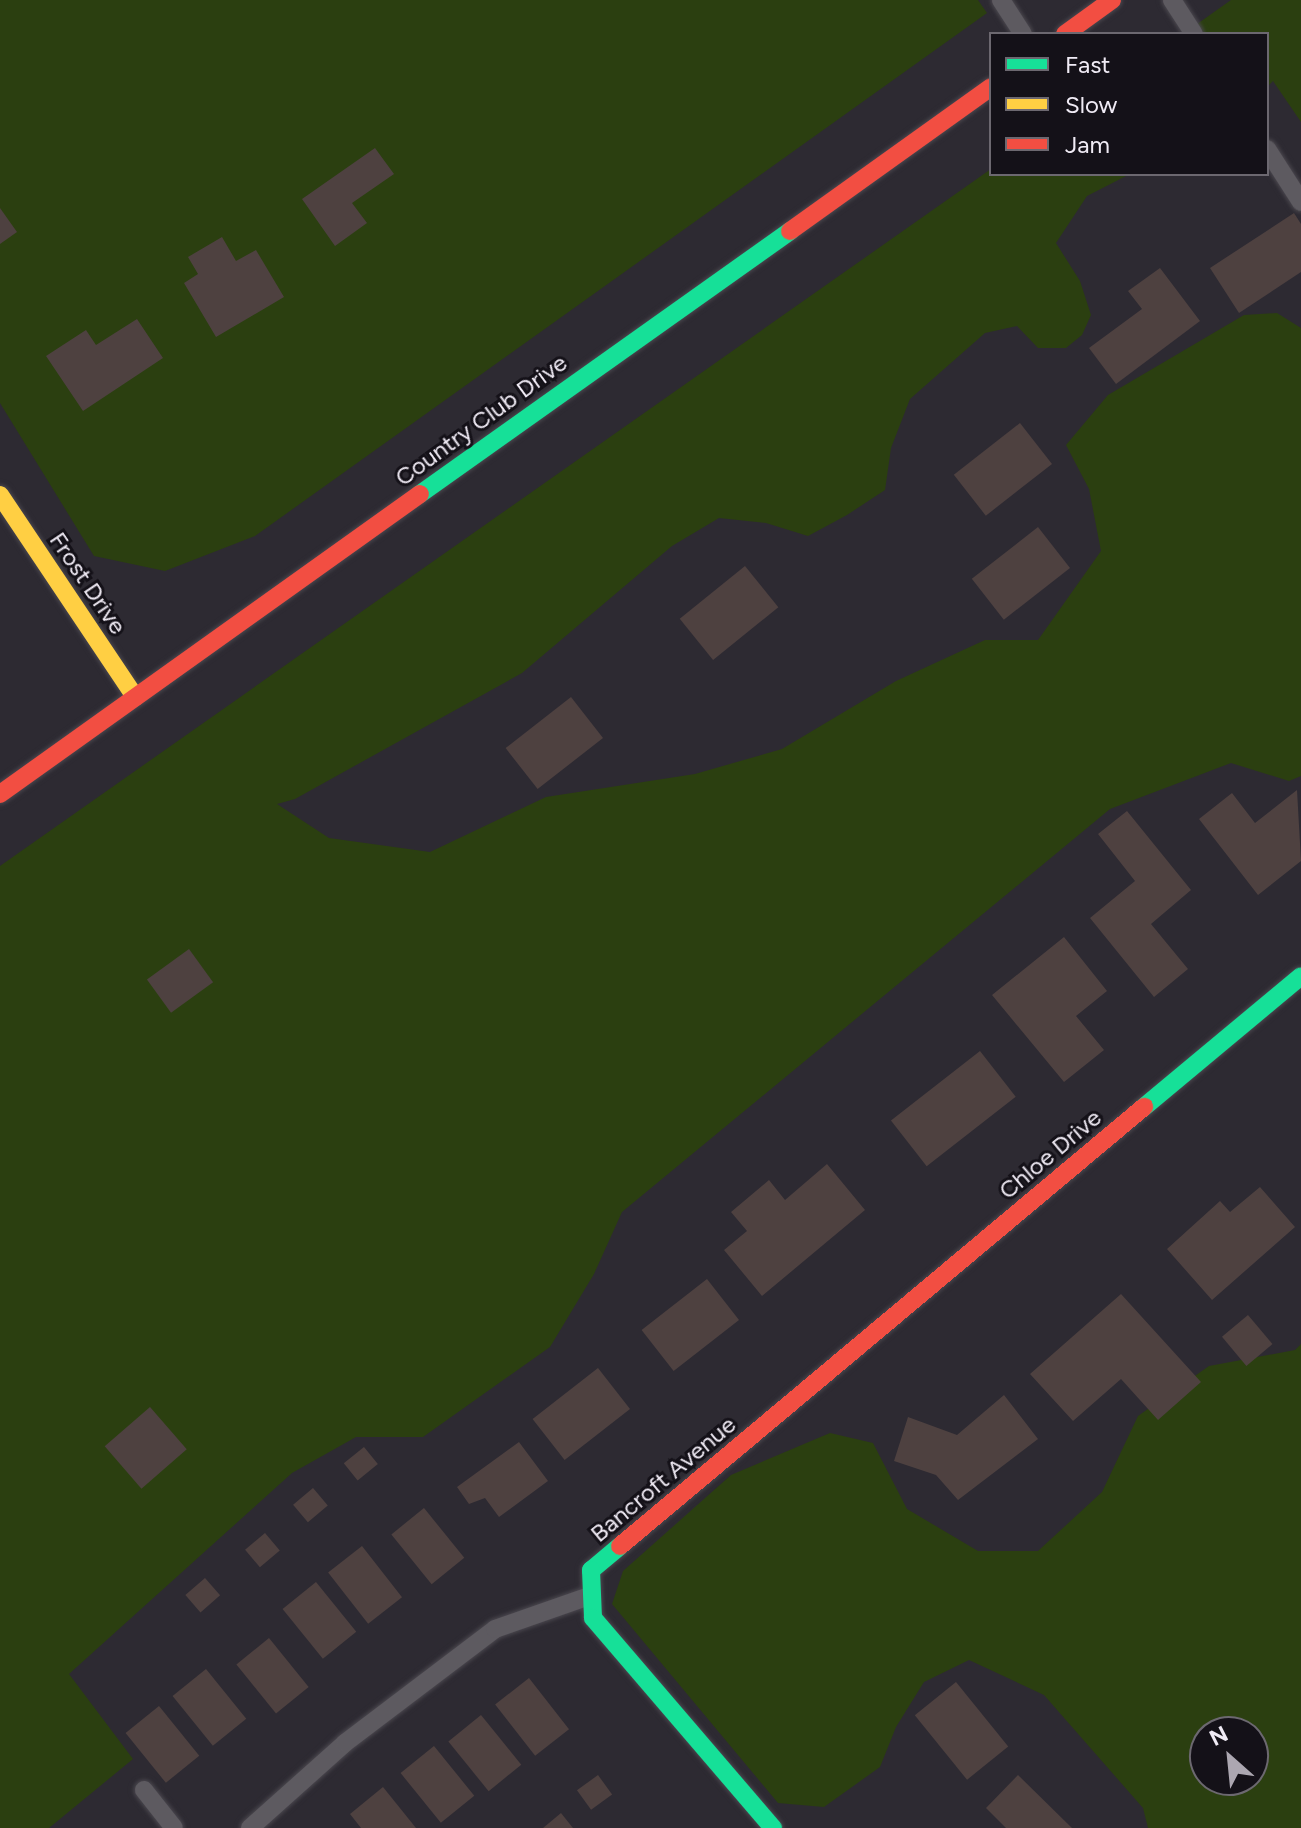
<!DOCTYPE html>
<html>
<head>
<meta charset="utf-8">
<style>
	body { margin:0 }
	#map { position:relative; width:1301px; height:1828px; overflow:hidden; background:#2d2a32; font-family:Figtree,sans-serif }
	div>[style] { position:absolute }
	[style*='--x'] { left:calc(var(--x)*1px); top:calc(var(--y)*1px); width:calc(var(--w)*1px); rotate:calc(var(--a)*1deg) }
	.green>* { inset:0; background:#2b3f10 }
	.building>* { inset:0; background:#4e4140; transform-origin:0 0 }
	.roads { filter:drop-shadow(0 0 2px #4a474e) drop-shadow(0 0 2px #4a474e) }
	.lane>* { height:18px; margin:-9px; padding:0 9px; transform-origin:9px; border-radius:9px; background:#5d5a60 }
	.fast>* { height:18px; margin:-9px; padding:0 9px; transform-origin:9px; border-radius:9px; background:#16e098 }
	.slow>* { height:18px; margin:-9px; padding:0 9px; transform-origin:9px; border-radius:9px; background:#ffcf43 }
	.jam>* { height:18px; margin:-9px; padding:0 9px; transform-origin:9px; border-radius:9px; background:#f24e42 }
	span { translate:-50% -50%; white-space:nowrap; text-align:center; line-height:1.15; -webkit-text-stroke:6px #141118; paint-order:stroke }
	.street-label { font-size:24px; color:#f0ebf5 }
	.legend { position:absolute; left:989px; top:32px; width:280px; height:144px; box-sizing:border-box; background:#141118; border:2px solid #6c6870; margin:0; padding:10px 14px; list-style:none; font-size:24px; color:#f0ebf5 }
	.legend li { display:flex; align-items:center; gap:16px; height:40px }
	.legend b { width:40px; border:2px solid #6c6870 }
	.north { position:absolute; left:1189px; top:1716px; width:80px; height:80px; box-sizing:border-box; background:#141118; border:2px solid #6c6870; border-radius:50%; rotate:333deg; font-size:22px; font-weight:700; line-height:32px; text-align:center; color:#f0ebf5 }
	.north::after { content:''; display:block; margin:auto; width:28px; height:36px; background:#aca7b1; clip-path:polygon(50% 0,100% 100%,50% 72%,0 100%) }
</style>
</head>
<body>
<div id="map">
	<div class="green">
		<i style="clip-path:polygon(0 0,978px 0,987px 13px,255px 536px,165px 571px,94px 556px,0 403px)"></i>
		<i style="clip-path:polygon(1231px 0,1301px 0,1301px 122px,1273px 81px,1267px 87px,1267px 34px,1183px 34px)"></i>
		<i style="clip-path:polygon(991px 169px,991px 174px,1130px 174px,1087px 196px,1056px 243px,1080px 281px,1091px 315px,1082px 335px,1066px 348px,1038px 348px,1017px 326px,985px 333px,910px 399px,891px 448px,885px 490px,847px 515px,808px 536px,766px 523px,719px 518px,672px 546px,522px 673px,295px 799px,277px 804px,329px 838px,430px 852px,546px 797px,695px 774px,782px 749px,896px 681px,985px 640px,1038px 640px,1101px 551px,1089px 489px,1066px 445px,1108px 395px,1244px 315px,1277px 313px,1301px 328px,1301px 776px,1289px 781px,1231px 763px,1110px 809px,622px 1212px,594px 1274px,550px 1347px,423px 1437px,356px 1437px,292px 1473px,69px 1674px,133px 1759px,49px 1828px,0 1828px,0 866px)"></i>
		<i style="clip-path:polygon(evenodd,1301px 1344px,1301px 1828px,1148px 1828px,1143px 1808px,1044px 1695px,969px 1660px,924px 1682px,896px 1727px,880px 1767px,824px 1807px,778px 1803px,612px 1604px,623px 1571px,731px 1475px,830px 1433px,873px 1443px,907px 1509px,978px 1551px,1038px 1551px,1102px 1492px,1138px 1416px,1209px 1366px,1295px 1350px,1301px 1344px,1205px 1732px,1253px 1732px,1253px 1780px,1205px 1780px,1205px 1732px)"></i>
	</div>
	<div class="building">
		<i style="clip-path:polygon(375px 148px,394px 174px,352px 203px,367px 223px,335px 246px,302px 199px)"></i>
		<i style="clip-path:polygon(0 208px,17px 232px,0 244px)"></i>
		<i style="clip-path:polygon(1294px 213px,1301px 224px,1301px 272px,1239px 313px,1210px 268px)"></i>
		<i style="clip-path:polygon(222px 237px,236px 261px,256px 250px,284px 297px,216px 337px,184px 283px,198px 274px,188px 257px)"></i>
		<i style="clip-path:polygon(1160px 268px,1200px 321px,1116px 384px,1089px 348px,1142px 309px,1128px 291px)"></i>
		<i style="clip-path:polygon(137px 319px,163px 358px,83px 411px,46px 356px,86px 330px,96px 345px)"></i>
		<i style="left:1020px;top:423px;width:52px;height:84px;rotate:52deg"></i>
		<i style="left:1038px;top:527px;width:52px;height:84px;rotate:52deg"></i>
		<i style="left:745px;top:566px;width:53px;height:84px;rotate:51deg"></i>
		<i style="left:571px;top:697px;width:52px;height:83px;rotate:52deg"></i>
		<i style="clip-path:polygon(1297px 790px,1301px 861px,1258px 895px,1199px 819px,1232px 793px,1255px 823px)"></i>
		<i style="clip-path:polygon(1127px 811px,1191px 890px,1151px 924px,1188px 969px,1154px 997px,1090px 918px,1135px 881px,1098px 834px)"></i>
		<i style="clip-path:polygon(1064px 937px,1107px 991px,1076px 1016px,1104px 1050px,1064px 1082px,992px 995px)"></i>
		<i style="left:189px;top:949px;width:41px;height:52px;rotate:54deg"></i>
		<i style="left:980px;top:1051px;width:58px;height:113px;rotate:52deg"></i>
		<i style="clip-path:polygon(827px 1164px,865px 1210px,762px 1296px,724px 1250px,747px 1231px,731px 1212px,769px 1180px,785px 1200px)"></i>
		<i style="clip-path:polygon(1260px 1187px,1295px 1227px,1212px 1300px,1167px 1249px,1220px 1201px,1230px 1212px)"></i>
		<i style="left:707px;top:1279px;width:52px;height:83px;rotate:52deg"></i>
		<i style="clip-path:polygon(1121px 1294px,1201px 1382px,1158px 1420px,1121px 1379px,1073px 1421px,1030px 1374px)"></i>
		<i style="left:1248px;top:1315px;width:38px;height:34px;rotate:50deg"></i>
		<i style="left:598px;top:1368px;width:52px;height:83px;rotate:52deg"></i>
		<i style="clip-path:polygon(1004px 1395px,1038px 1439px,958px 1500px,936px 1475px,894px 1461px,908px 1417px,957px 1435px)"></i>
		<i style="left:150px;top:1407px;width:56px;height:60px;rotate:49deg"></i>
		<i style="clip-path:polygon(519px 1442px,548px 1481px,499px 1517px,485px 1498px,469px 1504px,457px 1487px)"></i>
		<i style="left:364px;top:1447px;width:22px;height:26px;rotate:51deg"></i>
		<i style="left:313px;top:1488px;width:23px;height:26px;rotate:50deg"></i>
		<i style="left:424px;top:1508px;width:64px;height:42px;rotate:51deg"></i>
		<i style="left:265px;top:1533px;width:23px;height:26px;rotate:50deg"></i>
		<i style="left:362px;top:1546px;width:65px;height:43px;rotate:52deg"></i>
		<i style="left:205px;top:1578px;width:23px;height:26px;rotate:49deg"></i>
		<i style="left:316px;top:1582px;width:64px;height:43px;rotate:51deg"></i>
		<i style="left:269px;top:1638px;width:63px;height:42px;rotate:51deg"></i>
		<i style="left:206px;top:1669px;width:64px;height:43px;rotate:51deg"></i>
		<i style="left:529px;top:1678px;width:65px;height:43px;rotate:52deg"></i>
		<i style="left:956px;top:1682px;width:83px;height:53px;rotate:51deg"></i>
		<i style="left:159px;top:1706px;width:64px;height:43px;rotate:51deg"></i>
		<i style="left:481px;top:1715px;width:64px;height:42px;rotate:51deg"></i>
		<i style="left:434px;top:1746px;width:64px;height:43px;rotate:51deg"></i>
		<i style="left:598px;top:1775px;width:24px;height:26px;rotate:54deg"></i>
		<i style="clip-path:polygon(1018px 1775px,1072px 1828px,1006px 1828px,986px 1808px)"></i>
		<i style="clip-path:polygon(383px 1787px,416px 1828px,361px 1828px,350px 1814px)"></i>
		<i style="clip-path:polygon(561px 1813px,573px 1828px,543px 1828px)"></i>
	</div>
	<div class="roads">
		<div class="lane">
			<i style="--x:1001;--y:0;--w:40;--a:57.1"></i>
			<i style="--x:1172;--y:0;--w:40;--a:57.1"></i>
			<i style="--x:1267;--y:149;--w:63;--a:57.3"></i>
			<i style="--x:144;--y:1790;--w:48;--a:51.7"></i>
			<i style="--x:250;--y:1828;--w:127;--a:-41.8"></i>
			<i style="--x:345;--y:1743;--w:188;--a:-37.2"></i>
			<i style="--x:495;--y:1629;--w:100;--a:-19.3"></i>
		</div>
		<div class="fast">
			<i style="--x:420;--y:494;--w:454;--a:-35.4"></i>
			<i style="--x:1144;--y:1107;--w:204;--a:-39.8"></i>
			<i style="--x:620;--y:1546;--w:38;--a:140"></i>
			<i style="--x:591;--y:1570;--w:48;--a:87.6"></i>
			<i style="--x:593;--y:1618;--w:277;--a:49.4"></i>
		</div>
		<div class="slow">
			<i style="--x:0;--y:495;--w:243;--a:56.2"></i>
		</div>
		<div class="jam">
			<i style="--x:1065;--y:34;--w:58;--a:-35.9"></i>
			<i style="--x:790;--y:231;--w:247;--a:-35.6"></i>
			<i style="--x:0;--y:794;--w:516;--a:-35.54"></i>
			<i style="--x:620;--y:1546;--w:684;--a:-39.96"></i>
		</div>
	</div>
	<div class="street-label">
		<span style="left:481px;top:420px;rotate:-36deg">Country Club Drive</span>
		<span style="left:88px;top:583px;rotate:56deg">Frost Drive</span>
		<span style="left:1050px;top:1154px;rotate:-40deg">Chloe Drive</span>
		<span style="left:663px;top:1479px;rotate:-40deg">Bancroft Avenue</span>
	</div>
	<ul class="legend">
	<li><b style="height:10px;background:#16e098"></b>Fast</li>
	<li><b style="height:10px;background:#ffcf43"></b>Slow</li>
	<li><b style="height:10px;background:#f24e42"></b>Jam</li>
	</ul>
	<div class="north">N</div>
</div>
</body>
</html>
